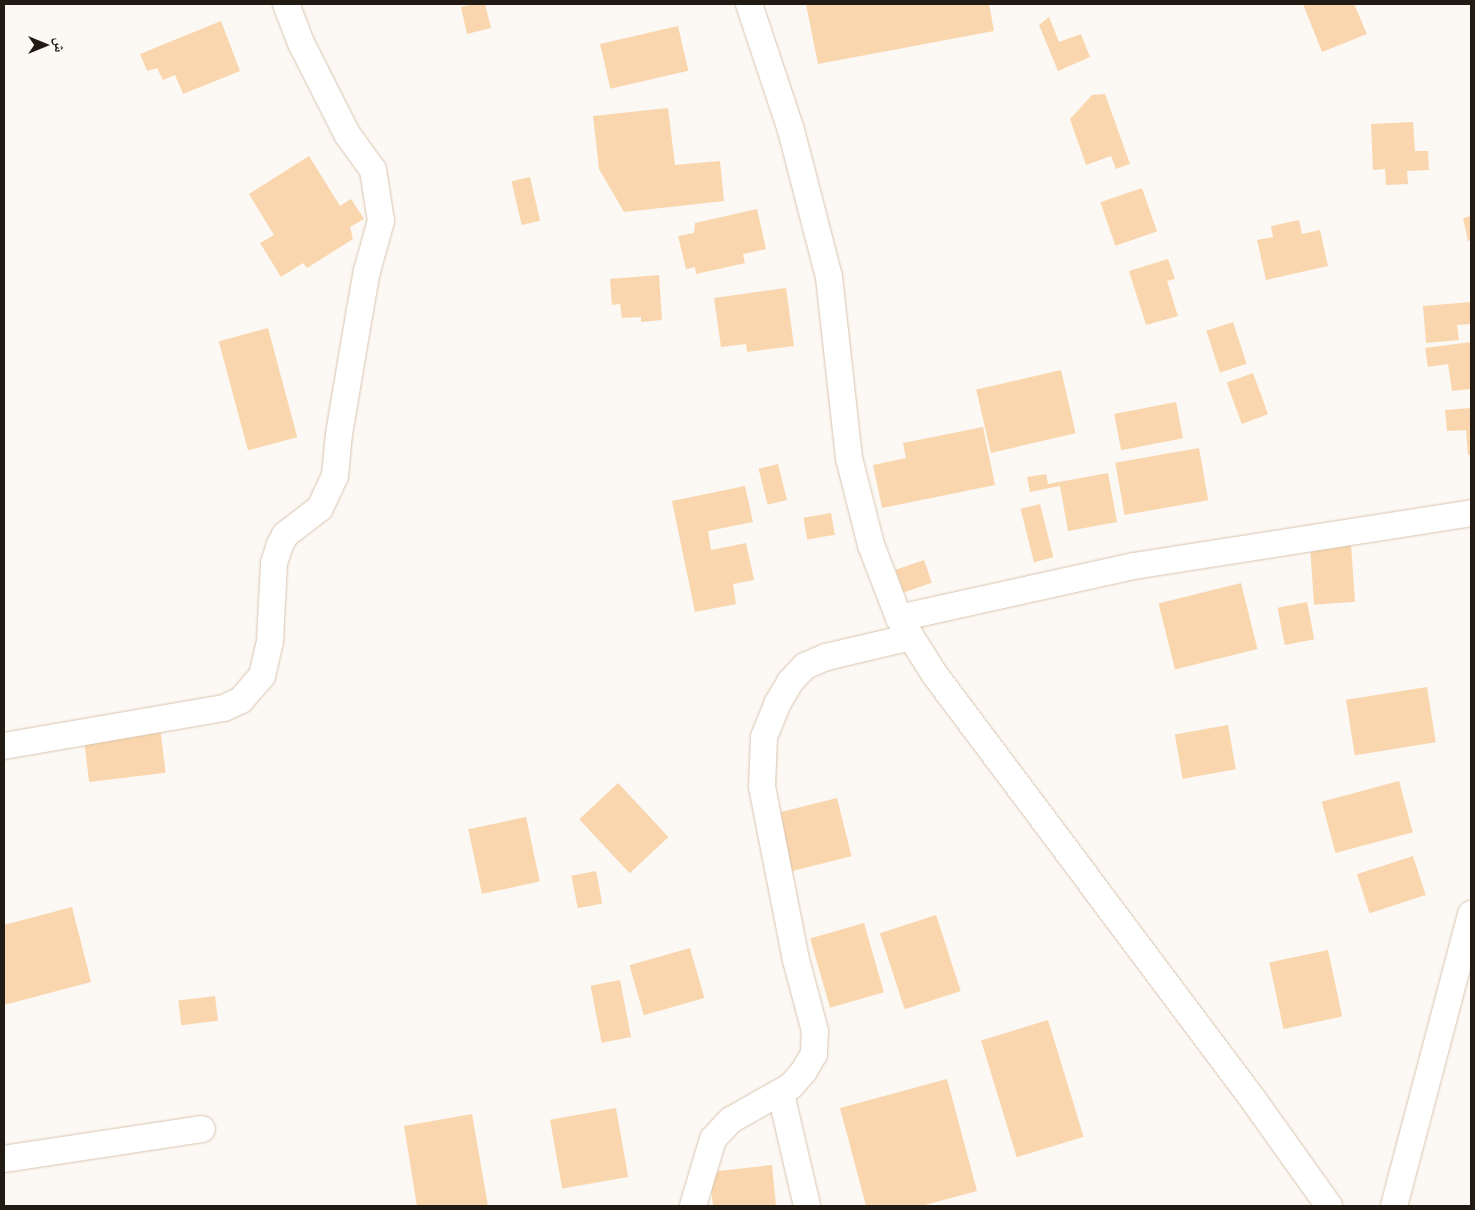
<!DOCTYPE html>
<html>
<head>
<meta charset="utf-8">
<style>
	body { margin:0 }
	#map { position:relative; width:1475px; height:1210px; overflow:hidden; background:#fcf8f3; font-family:"Crimson Pro","Noto Naskh Arabic",serif }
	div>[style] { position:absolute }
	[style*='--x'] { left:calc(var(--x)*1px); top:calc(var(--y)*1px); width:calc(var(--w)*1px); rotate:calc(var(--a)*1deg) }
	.building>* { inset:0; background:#fad6ae; transform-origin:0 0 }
	.roads { filter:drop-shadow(0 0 1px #d8c5af) drop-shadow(0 0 1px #d8c5af) }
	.street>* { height:26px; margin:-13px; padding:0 13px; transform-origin:13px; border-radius:13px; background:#fff }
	span { translate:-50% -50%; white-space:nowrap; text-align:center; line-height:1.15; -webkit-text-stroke:5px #fcf8f3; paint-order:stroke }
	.frame { position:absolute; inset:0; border:5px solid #221b13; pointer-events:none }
	.north { position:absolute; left:20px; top:20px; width:50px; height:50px; -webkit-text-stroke:4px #fcf8f3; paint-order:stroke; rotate:90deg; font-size:14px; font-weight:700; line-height:20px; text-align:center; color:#221b13 }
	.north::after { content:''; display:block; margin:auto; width:18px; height:22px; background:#221b13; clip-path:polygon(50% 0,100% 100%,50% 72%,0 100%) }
</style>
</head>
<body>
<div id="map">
	<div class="building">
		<i style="clip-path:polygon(474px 4px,485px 4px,491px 28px,467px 34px,461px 7px)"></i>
		<i style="clip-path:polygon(806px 4px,989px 4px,994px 31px,818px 64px)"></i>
		<i style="clip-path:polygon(1303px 4px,1354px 4px,1367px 34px,1322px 52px)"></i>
		<i style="clip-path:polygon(1049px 17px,1059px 42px,1081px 34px,1090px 57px,1058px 71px,1039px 25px)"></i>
		<i style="clip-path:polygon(221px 21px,240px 71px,183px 94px,175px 75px,163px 80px,157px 68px,147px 71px,140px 54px)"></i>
		<i style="left:678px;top:26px;width:46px;height:80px;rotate:77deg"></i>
		<i style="clip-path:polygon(1105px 94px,1130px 164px,1116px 169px,1111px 156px,1086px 165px,1070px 119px,1092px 95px)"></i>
		<i style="clip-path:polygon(668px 108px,675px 165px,720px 161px,724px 201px,624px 212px,599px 169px,593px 116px)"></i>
		<i style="clip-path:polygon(1413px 122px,1415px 151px,1428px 151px,1429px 170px,1407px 171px,1408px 184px,1386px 185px,1385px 169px,1373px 170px,1371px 124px)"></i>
		<i style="clip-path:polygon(309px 156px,340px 206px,351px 199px,364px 219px,350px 227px,353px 239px,307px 268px,303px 263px,281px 277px,260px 243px,274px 235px,249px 194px)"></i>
		<i style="left:530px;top:177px;width:45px;height:19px;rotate:77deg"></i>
		<i style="left:1142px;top:188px;width:46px;height:44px;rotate:71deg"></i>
		<i style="clip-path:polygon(757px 209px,766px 249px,743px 254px,745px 263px,696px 274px,695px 267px,686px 269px,678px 236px,694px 233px,695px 223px)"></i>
		<i style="clip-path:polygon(1471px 216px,1471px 240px,1468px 241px,1463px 218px)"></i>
		<i style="clip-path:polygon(1299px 220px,1302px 234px,1320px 230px,1328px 266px,1266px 280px,1257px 240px,1273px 237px,1271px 226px)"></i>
		<i style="clip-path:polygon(1168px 259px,1175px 279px,1167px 281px,1178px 316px,1146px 325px,1129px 271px)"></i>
		<i style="clip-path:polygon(659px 275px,662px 320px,641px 322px,641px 317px,622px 318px,620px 304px,612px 305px,610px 279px)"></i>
		<i style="clip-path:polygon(786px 288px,794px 346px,747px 352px,746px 344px,721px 347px,714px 298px)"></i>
		<i style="clip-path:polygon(1471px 302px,1471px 324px,1457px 325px,1459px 340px,1426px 343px,1423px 306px)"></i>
		<i style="left:1233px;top:322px;width:44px;height:28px;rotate:72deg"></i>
		<i style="left:268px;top:328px;width:113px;height:51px;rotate:75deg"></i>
		<i style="clip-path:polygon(1471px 342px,1471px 389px,1452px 391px,1448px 364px,1428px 367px,1425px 348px)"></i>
		<i style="left:1061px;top:370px;width:65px;height:87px;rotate:77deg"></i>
		<i style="left:1253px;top:373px;width:44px;height:28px;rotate:70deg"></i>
		<i style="left:1176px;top:402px;width:37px;height:63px;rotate:79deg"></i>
		<i style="clip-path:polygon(1471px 408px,1471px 455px,1468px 455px,1466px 430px,1447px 431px,1445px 410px)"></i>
		<i style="clip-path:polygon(983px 427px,995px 485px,882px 508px,873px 465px,906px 458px,903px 443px)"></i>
		<i style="left:1199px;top:448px;width:53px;height:85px;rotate:80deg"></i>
		<i style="left:778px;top:464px;width:37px;height:20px;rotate:76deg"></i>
		<i style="clip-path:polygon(1108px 473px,1117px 522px,1068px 531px,1060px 486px,1030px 492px,1027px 477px,1046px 474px,1048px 484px)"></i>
		<i style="clip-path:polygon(745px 486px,753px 522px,708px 531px,711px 550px,746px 543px,754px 580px,733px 584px,736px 604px,695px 612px,672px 501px)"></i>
		<i style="left:1040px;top:504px;width:55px;height:20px;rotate:76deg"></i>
		<i style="left:831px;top:513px;width:22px;height:28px;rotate:80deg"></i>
		<i style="left:1351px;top:545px;width:57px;height:41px;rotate:86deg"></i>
		<i style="left:924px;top:560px;width:24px;height:30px;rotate:71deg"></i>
		<i style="left:1241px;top:583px;width:68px;height:85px;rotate:76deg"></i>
		<i style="left:1307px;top:602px;width:38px;height:30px;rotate:79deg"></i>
		<i style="left:1427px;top:687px;width:56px;height:82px;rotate:81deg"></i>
		<i style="left:1228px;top:725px;width:45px;height:54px;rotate:80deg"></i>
		<i style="left:160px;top:727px;width:46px;height:77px;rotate:83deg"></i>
		<i style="left:1399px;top:781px;width:53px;height:80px;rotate:75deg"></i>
		<i style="left:618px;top:783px;width:74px;height:53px;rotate:47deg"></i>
		<i style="left:837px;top:798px;width:60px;height:66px;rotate:76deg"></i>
		<i style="left:526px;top:817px;width:66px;height:59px;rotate:78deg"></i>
		<i style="left:1413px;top:856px;width:41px;height:59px;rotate:72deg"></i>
		<i style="left:596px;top:871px;width:33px;height:25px;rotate:79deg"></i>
		<i style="clip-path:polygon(72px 907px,91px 982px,4px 1005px,4px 925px)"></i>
		<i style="left:936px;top:915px;width:80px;height:59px;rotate:72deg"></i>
		<i style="left:864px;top:923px;width:72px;height:56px;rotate:74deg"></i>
		<i style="left:690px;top:948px;width:52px;height:63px;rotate:74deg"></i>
		<i style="left:1328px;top:950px;width:68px;height:60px;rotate:78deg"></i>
		<i style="left:620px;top:980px;width:58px;height:30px;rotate:79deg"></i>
		<i style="left:215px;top:996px;width:25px;height:37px;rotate:83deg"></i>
		<i style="left:1048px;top:1020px;width:122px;height:70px;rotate:73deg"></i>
		<i style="clip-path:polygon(947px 1079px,977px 1191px,921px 1206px,866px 1206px,840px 1108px)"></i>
		<i style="left:616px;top:1108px;width:70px;height:67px;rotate:80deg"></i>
		<i style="clip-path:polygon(472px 1114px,488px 1206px,417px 1206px,404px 1126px)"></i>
		<i style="clip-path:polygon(772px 1165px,776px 1206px,713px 1206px,709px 1172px)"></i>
	</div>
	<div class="roads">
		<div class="street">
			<i style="--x:749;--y:4;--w:133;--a:71.6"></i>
			<i style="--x:791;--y:130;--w:152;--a:75.5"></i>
			<i style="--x:829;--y:277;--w:182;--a:83.7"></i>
			<i style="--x:849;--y:458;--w:90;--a:75.8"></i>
			<i style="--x:871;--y:545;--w:78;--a:69"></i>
			<i style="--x:899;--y:618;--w:67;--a:57.7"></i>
			<i style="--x:935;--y:675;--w:529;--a:53.15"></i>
			<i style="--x:1252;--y:1098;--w:133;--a:54.5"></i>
			<i style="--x:899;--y:618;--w:241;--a:-12.5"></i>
			<i style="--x:1134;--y:566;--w:341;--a:-8.9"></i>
			<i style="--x:4;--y:746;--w:223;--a:-9.8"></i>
			<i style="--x:224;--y:708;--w:19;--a:-25"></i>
			<i style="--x:241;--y:700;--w:32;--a:-49"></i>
			<i style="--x:262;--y:676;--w:37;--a:-77"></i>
			<i style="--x:270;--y:640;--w:77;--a:-87"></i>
			<i style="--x:274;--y:563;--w:19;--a:-72"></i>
			<i style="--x:280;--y:545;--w:11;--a:-63"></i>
			<i style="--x:285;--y:535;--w:44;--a:-37.6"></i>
			<i style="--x:320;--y:508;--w:35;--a:-65"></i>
			<i style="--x:335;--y:476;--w:42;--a:-84.6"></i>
			<i style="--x:339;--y:434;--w:126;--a:-80.4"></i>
			<i style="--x:360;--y:310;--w:40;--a:-80"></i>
			<i style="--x:367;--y:271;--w:52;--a:-74.4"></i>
			<i style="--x:381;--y:221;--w:52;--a:-98.9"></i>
			<i style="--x:373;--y:170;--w:44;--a:-125.8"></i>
			<i style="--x:347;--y:134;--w:102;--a:-116.8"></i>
			<i style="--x:301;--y:43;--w:42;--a:-111"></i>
			<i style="--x:781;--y:1094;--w:115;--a:76.9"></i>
			<i style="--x:4;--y:1159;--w:200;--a:-8.6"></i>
			<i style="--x:693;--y:1206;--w:70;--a:-73.4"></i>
			<i style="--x:713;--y:1139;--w:26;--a:-47"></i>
			<i style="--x:731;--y:1120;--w:69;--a:-29.5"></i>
			<i style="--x:791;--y:1086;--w:20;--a:-49"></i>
			<i style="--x:804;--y:1071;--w:20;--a:-60"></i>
			<i style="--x:814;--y:1054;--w:23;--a:-88"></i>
			<i style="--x:815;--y:1031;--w:73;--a:-105"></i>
			<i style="--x:796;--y:960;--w:176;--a:-101.1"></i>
			<i style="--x:762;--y:787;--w:50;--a:-87.7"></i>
			<i style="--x:764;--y:737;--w:35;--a:-68"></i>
			<i style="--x:777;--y:704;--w:26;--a:-59"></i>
			<i style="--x:790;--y:682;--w:22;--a:-47"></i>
			<i style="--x:805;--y:666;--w:23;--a:-23"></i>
			<i style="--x:826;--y:657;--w:87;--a:-13.2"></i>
			<i style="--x:1394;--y:1206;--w:302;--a:-75.2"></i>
		</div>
	</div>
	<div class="frame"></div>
	<div class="north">ش</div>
</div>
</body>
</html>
